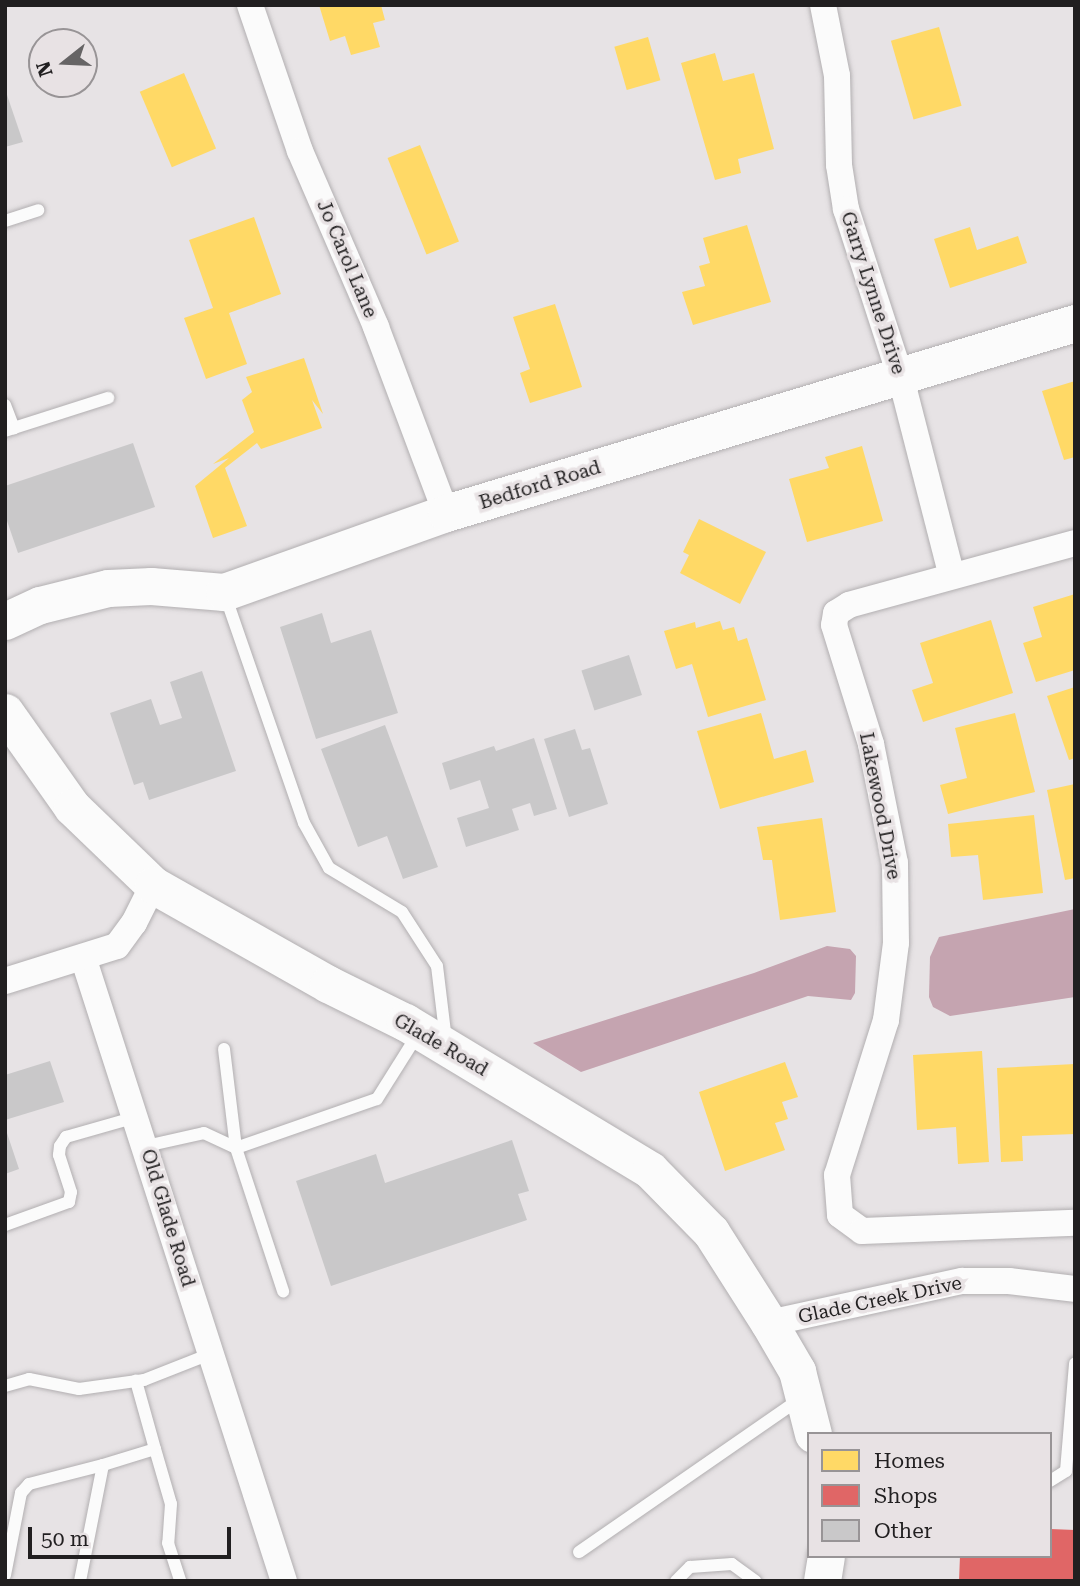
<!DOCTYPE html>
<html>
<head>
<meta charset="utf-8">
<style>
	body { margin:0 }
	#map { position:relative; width:1080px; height:1586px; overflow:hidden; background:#e7e3e5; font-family:"Roboto Serif",serif }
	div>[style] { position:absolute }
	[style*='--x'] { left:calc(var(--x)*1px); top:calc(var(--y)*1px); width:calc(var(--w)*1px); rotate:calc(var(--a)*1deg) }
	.water>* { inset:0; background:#c5a4b0 }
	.homes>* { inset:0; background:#ffd966; transform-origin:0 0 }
	.shops>* { inset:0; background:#e06666 }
	.building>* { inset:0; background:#c9c8c9; transform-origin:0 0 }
	.roads { filter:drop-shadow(0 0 2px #b2afb1) drop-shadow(0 0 2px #b2afb1) }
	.lane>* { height:12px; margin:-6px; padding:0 6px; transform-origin:6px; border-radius:6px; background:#fbfbfb }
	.street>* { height:26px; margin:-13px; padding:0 13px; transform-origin:13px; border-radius:13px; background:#fbfbfb }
	.secondary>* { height:37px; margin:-18.5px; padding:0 18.5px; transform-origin:18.5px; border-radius:18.5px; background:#fbfbfb }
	span { translate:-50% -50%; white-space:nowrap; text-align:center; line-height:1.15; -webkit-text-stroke:7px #e8e2e4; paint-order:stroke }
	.street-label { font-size:19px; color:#211f20 }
	.frame { position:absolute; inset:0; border:7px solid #211f20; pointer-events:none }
	.legend { position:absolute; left:807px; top:1432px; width:245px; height:126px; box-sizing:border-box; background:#e8e2e4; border:2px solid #989496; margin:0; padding:9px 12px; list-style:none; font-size:21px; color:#211f20 }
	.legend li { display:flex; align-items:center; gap:14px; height:35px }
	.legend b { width:35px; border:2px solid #989496 }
	.north { position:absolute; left:28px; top:28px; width:70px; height:70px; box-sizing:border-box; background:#e8e2e4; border:2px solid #989496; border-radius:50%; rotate:252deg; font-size:19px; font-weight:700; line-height:28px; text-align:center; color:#211f20 }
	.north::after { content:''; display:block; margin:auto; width:24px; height:32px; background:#666465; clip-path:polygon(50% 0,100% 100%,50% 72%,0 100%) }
	.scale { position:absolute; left:28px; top:1527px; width:203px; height:32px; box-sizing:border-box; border:4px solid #211f20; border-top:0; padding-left:9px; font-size:21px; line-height:24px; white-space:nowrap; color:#211f20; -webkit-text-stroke:5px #e8e2e4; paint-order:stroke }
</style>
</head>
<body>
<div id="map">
	<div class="water">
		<i style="clip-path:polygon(1075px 909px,1075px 997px,950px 1016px,933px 1007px,929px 997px,930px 957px,939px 937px)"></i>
		<i style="clip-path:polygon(827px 946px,850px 949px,856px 956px,855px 993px,851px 1000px,808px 996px,581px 1072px,533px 1043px,754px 973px)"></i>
	</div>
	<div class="homes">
		<i style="clip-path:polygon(319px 5px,381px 5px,385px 20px,373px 23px,380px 47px,351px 55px,345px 36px,330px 41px)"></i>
		<i style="left:939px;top:27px;width:82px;height:50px;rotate:74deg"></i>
		<i style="left:648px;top:37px;width:45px;height:35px;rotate:74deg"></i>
		<i style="clip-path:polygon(715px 53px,723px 81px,754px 73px,774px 149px,738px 159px,741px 173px,715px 180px,681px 63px)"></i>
		<i style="left:184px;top:73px;width:82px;height:48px;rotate:67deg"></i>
		<i style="left:420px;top:145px;width:104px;height:35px;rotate:68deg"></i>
		<i style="clip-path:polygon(254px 217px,281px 294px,229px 313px,247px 364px,206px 379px,184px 318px,213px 308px,189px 240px)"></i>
		<i style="clip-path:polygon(747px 225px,771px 302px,693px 325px,682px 292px,705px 286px,699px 266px,710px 263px,703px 238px)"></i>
		<i style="clip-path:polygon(970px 227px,977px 250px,1018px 236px,1027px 263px,950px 288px,934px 239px)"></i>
		<i style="clip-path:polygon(555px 304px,582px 387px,530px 403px,520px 373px,530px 369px,513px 317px)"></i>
		<i style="clip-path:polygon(304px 358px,323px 414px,312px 400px,322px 428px,261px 449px,257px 443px,225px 468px,247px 526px,213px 538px,195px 486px,229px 458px,213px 464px,254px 432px,242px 400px,252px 392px,246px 377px)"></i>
		<i style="clip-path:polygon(1075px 381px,1075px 457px,1064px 460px,1042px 391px)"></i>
		<i style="clip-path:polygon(862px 446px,883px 521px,807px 542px,789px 479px,829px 468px,825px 457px)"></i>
		<i style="clip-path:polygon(699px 519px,766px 552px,740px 604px,680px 573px,689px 555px,683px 552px)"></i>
		<i style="clip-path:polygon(1075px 594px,1075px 670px,1036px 682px,1023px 643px,1042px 637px,1033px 607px)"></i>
		<i style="clip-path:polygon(991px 620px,1013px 693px,923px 722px,912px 690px,933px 683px,920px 643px)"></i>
		<i style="clip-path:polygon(720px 621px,723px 630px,734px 627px,738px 641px,747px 638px,766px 700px,708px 717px,692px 664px,676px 669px,664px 631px,695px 622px,696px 628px)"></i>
		<i style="clip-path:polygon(1075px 687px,1075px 758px,1069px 760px,1047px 696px)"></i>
		<i style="clip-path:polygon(761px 713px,774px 759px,806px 750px,814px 782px,720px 809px,697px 731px)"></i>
		<i style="clip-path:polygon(1015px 713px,1035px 792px,948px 814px,940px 785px,967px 778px,955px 728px)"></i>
		<i style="clip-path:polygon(1075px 784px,1075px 878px,1065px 880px,1047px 790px)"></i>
		<i style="clip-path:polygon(1034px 815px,1043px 893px,983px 900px,978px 855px,951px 857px,948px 824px)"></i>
		<i style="clip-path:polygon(822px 818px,836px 912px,780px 920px,772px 860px,763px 860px,757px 827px)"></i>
		<i style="clip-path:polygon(982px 1051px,989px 1162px,958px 1164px,956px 1127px,917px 1130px,913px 1055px)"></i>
		<i style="clip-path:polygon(785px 1062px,798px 1097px,782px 1102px,788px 1119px,775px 1123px,785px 1150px,725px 1171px,699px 1092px)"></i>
		<i style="clip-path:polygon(1075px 1064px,1075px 1134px,1022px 1136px,1023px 1161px,1001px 1162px,997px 1068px)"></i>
	</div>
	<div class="shops">
		<i style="clip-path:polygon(1050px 1529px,1075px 1530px,1075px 1581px,959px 1581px,960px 1556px,1050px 1556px)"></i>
	</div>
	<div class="building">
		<i style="clip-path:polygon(5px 89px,23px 142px,5px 147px)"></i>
		<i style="clip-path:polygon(133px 443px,155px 507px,18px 553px,5px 515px,5px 486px)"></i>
		<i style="clip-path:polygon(322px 613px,331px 643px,371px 630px,398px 713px,316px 739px,280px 627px)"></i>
		<i style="left:629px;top:655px;width:42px;height:50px;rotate:72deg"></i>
		<i style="clip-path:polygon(202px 671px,236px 771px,149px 800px,143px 782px,134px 785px,110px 713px,151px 699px,160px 725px,182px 718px,170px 682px)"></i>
		<i style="clip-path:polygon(385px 725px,438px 867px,403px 879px,387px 836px,358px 847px,321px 749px)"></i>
		<i style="clip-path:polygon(575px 729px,582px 750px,590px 748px,608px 804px,569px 817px,544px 739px)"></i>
		<i style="clip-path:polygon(534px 738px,557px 809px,534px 816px,530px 803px,512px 809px,519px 830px,466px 847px,457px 818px,489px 808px,480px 780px,450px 790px,442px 763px,494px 746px,496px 751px)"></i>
		<i style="clip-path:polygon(50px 1061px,64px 1102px,5px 1120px,5px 1075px)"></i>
		<i style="clip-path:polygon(5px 1127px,19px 1169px,5px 1174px)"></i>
		<i style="clip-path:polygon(512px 1140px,529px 1191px,518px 1194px,527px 1220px,331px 1286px,296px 1181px,376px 1154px,385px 1183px)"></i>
	</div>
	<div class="roads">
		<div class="lane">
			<i style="--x:5;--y:221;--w:35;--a:-18"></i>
			<i style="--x:5;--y:405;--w:25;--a:69"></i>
			<i style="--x:14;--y:428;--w:9;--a:162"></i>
			<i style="--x:14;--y:428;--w:99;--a:-17.7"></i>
			<i style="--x:225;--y:595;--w:241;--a:70.9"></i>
			<i style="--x:304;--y:823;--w:51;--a:60.9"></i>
			<i style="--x:329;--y:868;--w:85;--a:31.1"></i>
			<i style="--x:402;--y:912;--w:64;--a:57.1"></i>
			<i style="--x:437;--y:966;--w:75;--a:83.1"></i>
			<i style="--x:224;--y:1049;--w:100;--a:83.1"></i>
			<i style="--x:236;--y:1148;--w:151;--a:71.8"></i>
			<i style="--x:146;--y:1146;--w:59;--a:-12.6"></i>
			<i style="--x:204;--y:1133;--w:35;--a:25"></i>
			<i style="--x:236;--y:1148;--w:149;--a:-19.2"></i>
			<i style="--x:377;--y:1099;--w:77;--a:-57.8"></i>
			<i style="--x:5;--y:1225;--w:68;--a:-19.8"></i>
			<i style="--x:69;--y:1202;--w:10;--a:-79"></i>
			<i style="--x:71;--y:1192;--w:39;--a:-108"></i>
			<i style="--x:59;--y:1155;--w:9;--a:-84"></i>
			<i style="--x:60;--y:1146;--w:11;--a:-56"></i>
			<i style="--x:66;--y:1137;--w:73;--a:-15.9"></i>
			<i style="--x:5;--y:1386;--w:25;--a:-16"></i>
			<i style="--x:29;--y:1379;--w:51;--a:11.3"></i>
			<i style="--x:79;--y:1389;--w:66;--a:-7.9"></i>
			<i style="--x:144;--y:1380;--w:71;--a:-21.5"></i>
			<i style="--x:155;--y:1449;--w:57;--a:73.8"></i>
			<i style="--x:171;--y:1504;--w:39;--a:94"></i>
			<i style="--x:168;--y:1543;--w:40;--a:72"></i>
			<i style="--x:1050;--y:1481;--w:19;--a:-32"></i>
			<i style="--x:1066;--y:1471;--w:108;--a:-85.2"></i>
			<i style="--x:579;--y:1552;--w:270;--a:-34.7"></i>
			<i style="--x:5;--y:1575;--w:84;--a:-79"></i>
			<i style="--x:21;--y:1493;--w:12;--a:-48"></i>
			<i style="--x:29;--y:1484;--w:76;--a:-14.4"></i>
			<i style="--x:80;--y:1581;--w:118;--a:-78.8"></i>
			<i style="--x:103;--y:1465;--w:54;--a:-17.1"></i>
			<i style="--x:155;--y:1449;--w:71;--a:-105.6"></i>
			<i style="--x:676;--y:1581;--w:20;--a:-45"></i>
			<i style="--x:690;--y:1567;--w:42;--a:-4.1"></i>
			<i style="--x:732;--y:1564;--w:29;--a:36"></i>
		</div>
		<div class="street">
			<i style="--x:250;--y:5;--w:154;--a:71.1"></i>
			<i style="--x:300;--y:151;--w:192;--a:66.6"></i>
			<i style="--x:376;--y:327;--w:199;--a:69.4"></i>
			<i style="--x:823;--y:5;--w:72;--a:78.8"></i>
			<i style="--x:837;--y:76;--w:89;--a:88.7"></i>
			<i style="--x:839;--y:165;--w:45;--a:81"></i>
			<i style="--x:846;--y:209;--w:178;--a:72"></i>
			<i style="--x:901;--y:378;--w:204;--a:75.6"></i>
			<i style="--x:1075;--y:543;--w:234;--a:164.7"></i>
			<i style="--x:849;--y:605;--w:15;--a:148"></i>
			<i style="--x:836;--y:613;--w:12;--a:99"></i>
			<i style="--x:834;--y:625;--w:125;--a:72.7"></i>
			<i style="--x:871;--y:744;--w:121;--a:78.6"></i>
			<i style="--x:895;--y:863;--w:80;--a:89.3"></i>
			<i style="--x:896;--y:943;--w:78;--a:97.4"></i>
			<i style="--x:886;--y:1020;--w:163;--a:107.5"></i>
			<i style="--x:837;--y:1175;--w:40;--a:85.7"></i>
			<i style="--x:840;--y:1215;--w:27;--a:36"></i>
			<i style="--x:862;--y:1231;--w:213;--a:-2.2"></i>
			<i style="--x:83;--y:957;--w:656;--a:72.15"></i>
			<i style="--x:5;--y:981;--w:117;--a:-17.4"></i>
			<i style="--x:117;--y:946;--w:29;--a:-54"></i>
			<i style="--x:134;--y:923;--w:42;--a:-63.4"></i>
			<i style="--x:769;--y:1323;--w:198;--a:-12.3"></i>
			<i style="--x:962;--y:1281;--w:47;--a:0"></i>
			<i style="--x:1009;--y:1281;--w:66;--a:6.9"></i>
		</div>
		<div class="secondary">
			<i style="--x:5;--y:621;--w:38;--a:-25"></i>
			<i style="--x:40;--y:605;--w:70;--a:-14"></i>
			<i style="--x:108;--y:588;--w:43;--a:-2.7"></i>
			<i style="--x:151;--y:586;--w:73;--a:4.7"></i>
			<i style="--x:224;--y:592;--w:236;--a:-19.6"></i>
			<i style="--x:446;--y:513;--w:657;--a:-16.81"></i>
			<i style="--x:5;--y:712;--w:116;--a:54.8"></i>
			<i style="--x:72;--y:807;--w:112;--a:43.9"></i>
			<i style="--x:153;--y:885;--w:201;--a:29.5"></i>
			<i style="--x:328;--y:984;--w:86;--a:26.3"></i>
			<i style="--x:405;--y:1022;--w:286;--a:31.1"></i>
			<i style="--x:650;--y:1170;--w:87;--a:45.5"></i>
			<i style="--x:711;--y:1232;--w:108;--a:57.5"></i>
			<i style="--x:769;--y:1323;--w:56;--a:59.7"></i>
			<i style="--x:797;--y:1371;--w:65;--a:75.7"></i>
			<i style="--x:822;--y:1581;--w:25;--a:-81"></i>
		</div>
	</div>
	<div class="street-label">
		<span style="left:347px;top:259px;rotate:67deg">Jo Carol Lane</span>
		<span style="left:873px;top:293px;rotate:72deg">Garry Lynne Drive</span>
		<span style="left:540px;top:485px;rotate:-17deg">Bedford Road</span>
		<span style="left:880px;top:806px;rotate:79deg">Lakewood Drive</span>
		<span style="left:441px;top:1045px;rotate:30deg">Glade Road</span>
		<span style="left:168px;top:1218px;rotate:73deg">Old Glade Road</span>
		<span style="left:880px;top:1300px;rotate:-12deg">Glade Creek Drive</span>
	</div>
	<div class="frame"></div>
	<ul class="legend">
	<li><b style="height:19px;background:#ffd966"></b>Homes</li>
	<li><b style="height:19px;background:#e06666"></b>Shops</li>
	<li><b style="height:19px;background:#c9c8c9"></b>Other</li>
	</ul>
	<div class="north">N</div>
	<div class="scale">50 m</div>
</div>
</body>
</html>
